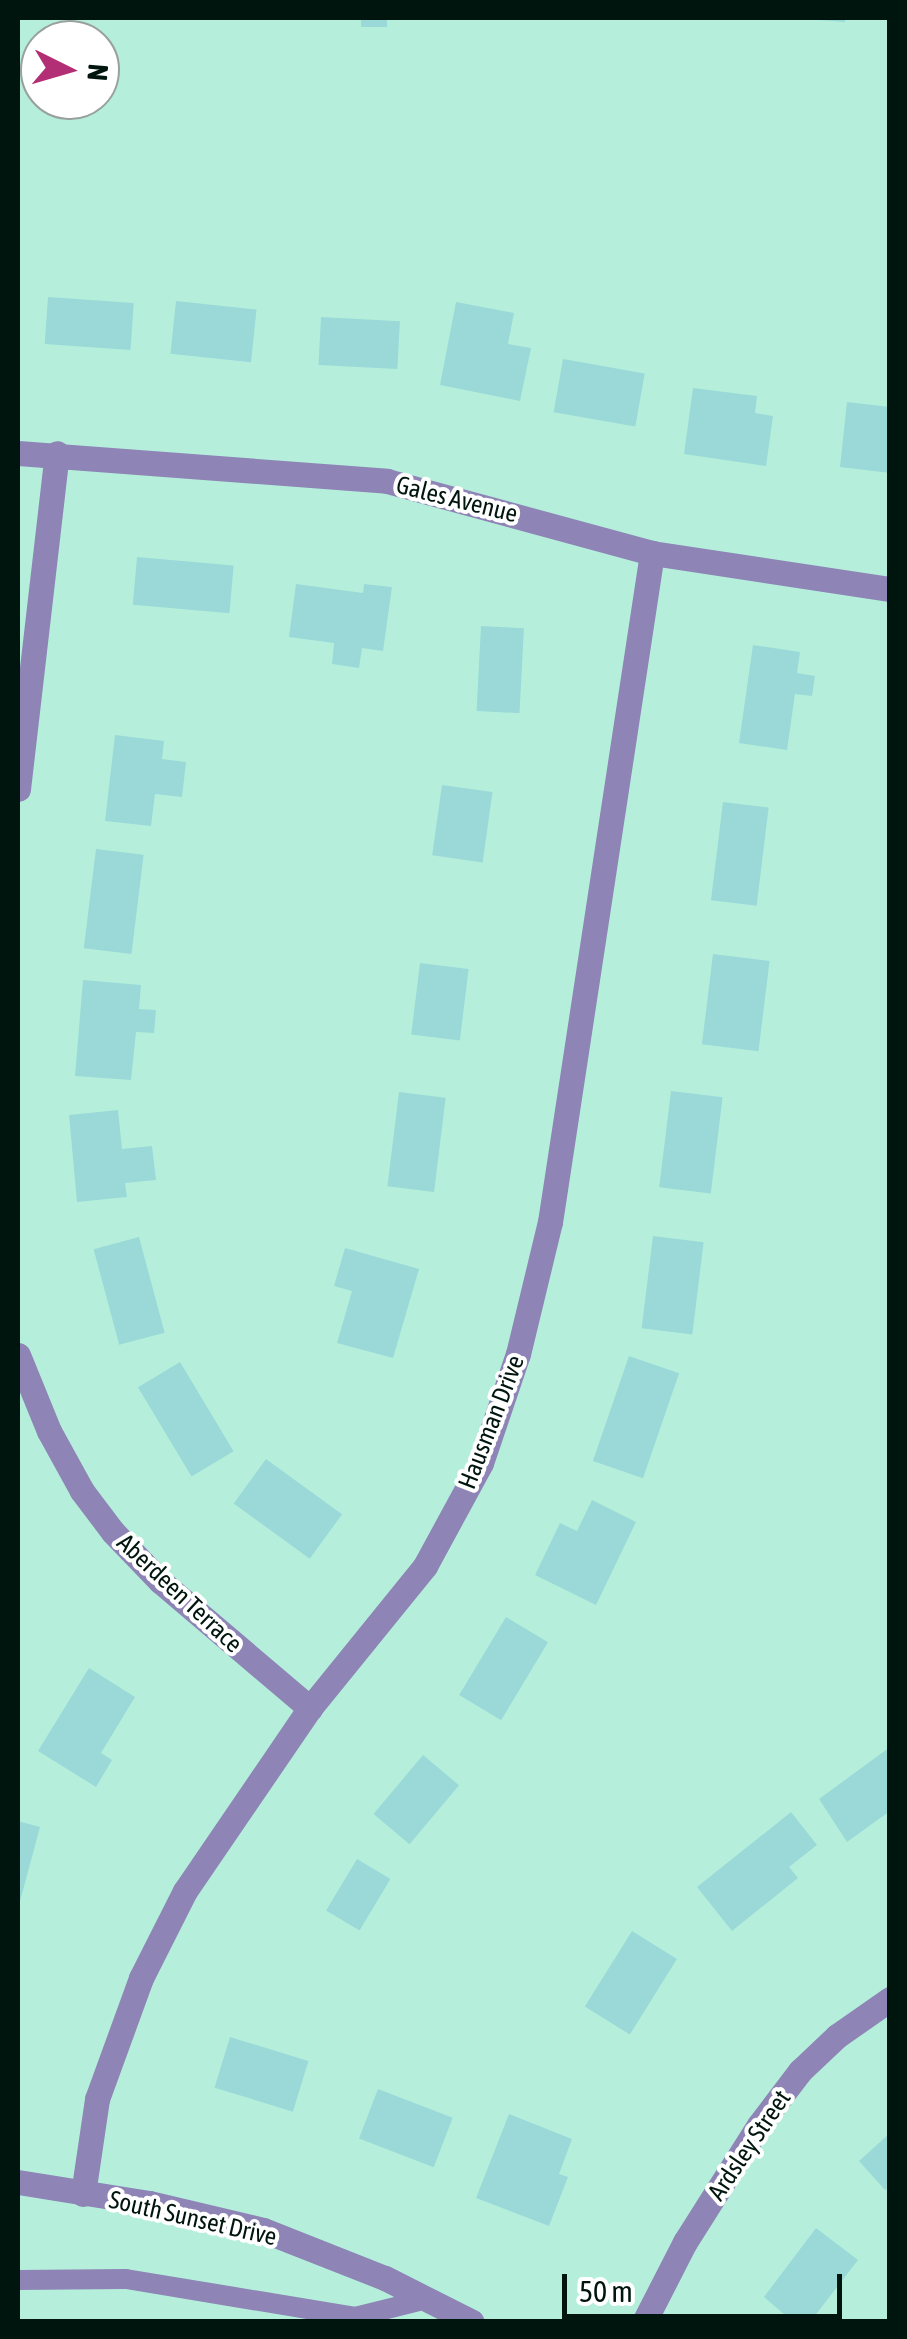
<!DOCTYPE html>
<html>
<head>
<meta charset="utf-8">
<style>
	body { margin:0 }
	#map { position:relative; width:907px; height:2339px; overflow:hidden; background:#b5efdc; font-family:"Asap Condensed",sans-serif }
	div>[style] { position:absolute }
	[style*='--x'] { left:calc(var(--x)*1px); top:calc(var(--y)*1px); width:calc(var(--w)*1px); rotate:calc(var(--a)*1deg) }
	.building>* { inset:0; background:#9ad9d7; transform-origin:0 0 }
	.service>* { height:20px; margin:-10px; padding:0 10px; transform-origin:10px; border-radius:10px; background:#8e84b6 }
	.minor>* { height:25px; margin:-12.5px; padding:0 12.5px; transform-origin:12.5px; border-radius:12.5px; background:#8e84b6 }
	span { translate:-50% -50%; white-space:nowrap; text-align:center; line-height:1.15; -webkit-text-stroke:8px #fff; paint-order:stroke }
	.street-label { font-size:25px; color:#01150f }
	.frame { position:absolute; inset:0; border:20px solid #01150f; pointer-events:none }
	.north { position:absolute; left:20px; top:20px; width:100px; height:100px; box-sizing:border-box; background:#fff; border:2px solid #99a19f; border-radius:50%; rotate:95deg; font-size:28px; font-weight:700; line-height:40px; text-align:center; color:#01150f }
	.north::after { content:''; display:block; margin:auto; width:35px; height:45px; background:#b32f75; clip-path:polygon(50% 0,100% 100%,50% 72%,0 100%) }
	.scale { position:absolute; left:562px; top:2274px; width:280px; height:45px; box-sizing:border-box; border:5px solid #01150f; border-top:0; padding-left:12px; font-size:30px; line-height:35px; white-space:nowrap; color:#01150f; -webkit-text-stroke:8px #fff; paint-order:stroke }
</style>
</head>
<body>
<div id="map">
	<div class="building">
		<i style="left:361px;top:18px;width:26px;height:9px"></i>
		<i style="clip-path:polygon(819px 18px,845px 18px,845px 22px,819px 20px)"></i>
		<i style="left:48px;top:297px;width:86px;height:47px;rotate:4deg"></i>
		<i style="left:176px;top:301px;width:81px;height:53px;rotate:6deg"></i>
		<i style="clip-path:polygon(456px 302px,514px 313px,508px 344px,531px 348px,520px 401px,440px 385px)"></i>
		<i style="left:321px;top:317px;width:79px;height:48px;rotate:3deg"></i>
		<i style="left:563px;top:359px;width:83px;height:54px;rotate:10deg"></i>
		<i style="clip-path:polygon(693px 388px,757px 396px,755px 413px,773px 416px,766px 466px,684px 454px)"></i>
		<i style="clip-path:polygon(847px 402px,890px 407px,890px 473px,840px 467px)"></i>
		<i style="left:137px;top:557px;width:97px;height:48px;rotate:5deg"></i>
		<i style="clip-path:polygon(296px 584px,363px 593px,364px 584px,392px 587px,383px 651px,362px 648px,359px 668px,332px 664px,334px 643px,289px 637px)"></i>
		<i style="left:481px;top:626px;width:43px;height:85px;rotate:3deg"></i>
		<i style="clip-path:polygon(753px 645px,800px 652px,797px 673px,815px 676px,812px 696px,795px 694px,787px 750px,739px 743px)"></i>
		<i style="clip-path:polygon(115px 735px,164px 741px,162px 759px,186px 762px,182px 797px,155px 794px,151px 826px,105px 821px)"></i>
		<i style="left:442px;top:785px;width:51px;height:71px;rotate:8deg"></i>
		<i style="left:723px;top:802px;width:46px;height:99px;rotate:7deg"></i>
		<i style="left:96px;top:849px;width:48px;height:100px;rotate:7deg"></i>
		<i style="left:713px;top:954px;width:57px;height:91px;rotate:7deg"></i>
		<i style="left:420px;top:963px;width:49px;height:72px;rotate:7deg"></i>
		<i style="clip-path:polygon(83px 980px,141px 985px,139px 1009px,156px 1010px,154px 1033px,136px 1032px,131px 1080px,75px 1076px)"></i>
		<i style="left:671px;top:1091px;width:52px;height:97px;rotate:7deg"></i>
		<i style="left:399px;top:1092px;width:47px;height:95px;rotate:7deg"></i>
		<i style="clip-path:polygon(118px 1110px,122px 1149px,152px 1146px,156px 1180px,125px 1183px,127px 1197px,77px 1202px,69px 1115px)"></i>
		<i style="left:653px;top:1236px;width:51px;height:93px;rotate:7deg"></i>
		<i style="left:139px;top:1237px;width:99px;height:47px;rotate:75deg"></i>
		<i style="clip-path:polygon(345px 1248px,419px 1269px,393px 1358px,337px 1343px,352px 1291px,334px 1286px)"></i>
		<i style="left:629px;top:1356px;width:53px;height:111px;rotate:19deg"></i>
		<i style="left:180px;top:1362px;width:104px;height:49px;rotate:59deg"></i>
		<i style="left:266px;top:1459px;width:94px;height:55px;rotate:36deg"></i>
		<i style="clip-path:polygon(592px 1500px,636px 1522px,596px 1605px,535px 1575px,560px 1523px,577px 1531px)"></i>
		<i style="left:506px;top:1617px;width:49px;height:91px;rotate:31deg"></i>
		<i style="clip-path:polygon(89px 1668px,135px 1697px,101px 1753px,112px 1760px,96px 1787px,38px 1751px)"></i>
		<i style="clip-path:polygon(890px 1747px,890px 1811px,847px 1842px,819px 1799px)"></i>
		<i style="left:423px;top:1755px;width:47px;height:77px;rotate:40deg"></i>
		<i style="clip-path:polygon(791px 1812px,817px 1845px,789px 1867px,798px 1878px,732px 1931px,697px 1887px)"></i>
		<i style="clip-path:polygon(18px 1821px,40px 1827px,19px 1905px,18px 1905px)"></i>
		<i style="left:357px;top:1859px;width:39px;height:60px;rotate:31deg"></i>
		<i style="left:632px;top:1931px;width:53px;height:89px;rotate:32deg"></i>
		<i style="left:230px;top:2037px;width:82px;height:53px;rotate:17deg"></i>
		<i style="left:378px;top:2089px;width:80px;height:53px;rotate:21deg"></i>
		<i style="clip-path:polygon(509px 2114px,572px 2139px,559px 2174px,568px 2177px,549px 2226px,476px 2198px)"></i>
		<i style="clip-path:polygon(890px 2133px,890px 2186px,885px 2190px,859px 2161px)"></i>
		<i style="clip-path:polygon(816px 2228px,858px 2260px,810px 2322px,793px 2322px,764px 2297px)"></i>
	</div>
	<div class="service">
		<i style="--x:18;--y:2280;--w:108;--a:-0.5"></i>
		<i style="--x:126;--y:2279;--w:232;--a:9.4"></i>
		<i style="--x:355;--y:2317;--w:74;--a:-14"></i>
	</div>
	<div class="minor">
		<i style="--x:18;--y:453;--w:370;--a:4.3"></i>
		<i style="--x:387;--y:481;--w:275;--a:15.2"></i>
		<i style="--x:652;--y:553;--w:241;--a:8.6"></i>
		<i style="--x:18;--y:789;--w:338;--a:-83.4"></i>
		<i style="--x:18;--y:1355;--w:82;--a:67.8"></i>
		<i style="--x:49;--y:1431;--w:68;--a:61.2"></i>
		<i style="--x:82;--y:1491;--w:51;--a:52.9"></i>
		<i style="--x:113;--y:1532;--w:68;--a:46.2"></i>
		<i style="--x:160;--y:1581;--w:197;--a:40.3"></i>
		<i style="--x:18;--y:2182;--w:133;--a:9.1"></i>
		<i style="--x:149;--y:2203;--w:117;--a:13.3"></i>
		<i style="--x:263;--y:2230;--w:131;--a:21.5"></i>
		<i style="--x:385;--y:2278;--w:97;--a:26.8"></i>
		<i style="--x:83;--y:2194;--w:96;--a:-81.6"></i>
		<i style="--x:97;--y:2099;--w:129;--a:-70"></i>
		<i style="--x:141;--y:1978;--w:97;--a:-63.2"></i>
		<i style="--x:185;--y:1891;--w:222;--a:-55.7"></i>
		<i style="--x:310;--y:1708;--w:183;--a:-51"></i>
		<i style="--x:425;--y:1566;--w:117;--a:-61.5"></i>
		<i style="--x:481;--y:1463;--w:115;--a:-71.3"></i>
		<i style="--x:518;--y:1354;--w:136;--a:-76.4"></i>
		<i style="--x:550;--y:1222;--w:677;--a:-81.33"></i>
		<i style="--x:644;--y:2322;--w:90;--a:-62.9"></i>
		<i style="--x:685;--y:2242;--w:138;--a:-57.7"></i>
		<i style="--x:759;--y:2125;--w:68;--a:-52.8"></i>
		<i style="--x:800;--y:2071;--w:51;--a:-43.4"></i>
		<i style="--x:837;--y:2036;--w:65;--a:-34.9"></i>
	</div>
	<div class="street-label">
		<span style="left:457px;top:499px;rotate:14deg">Gales Avenue</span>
		<span style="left:491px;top:1422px;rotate:-69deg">Hausman Drive</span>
		<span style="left:180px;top:1593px;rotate:43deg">Aberdeen Terrace</span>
		<span style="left:749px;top:2145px;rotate:-56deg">Ardsley Street</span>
		<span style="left:193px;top:2218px;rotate:13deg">South Sunset Drive</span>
	</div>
	<div class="frame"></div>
	<div class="north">N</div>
	<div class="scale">50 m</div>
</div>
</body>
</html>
